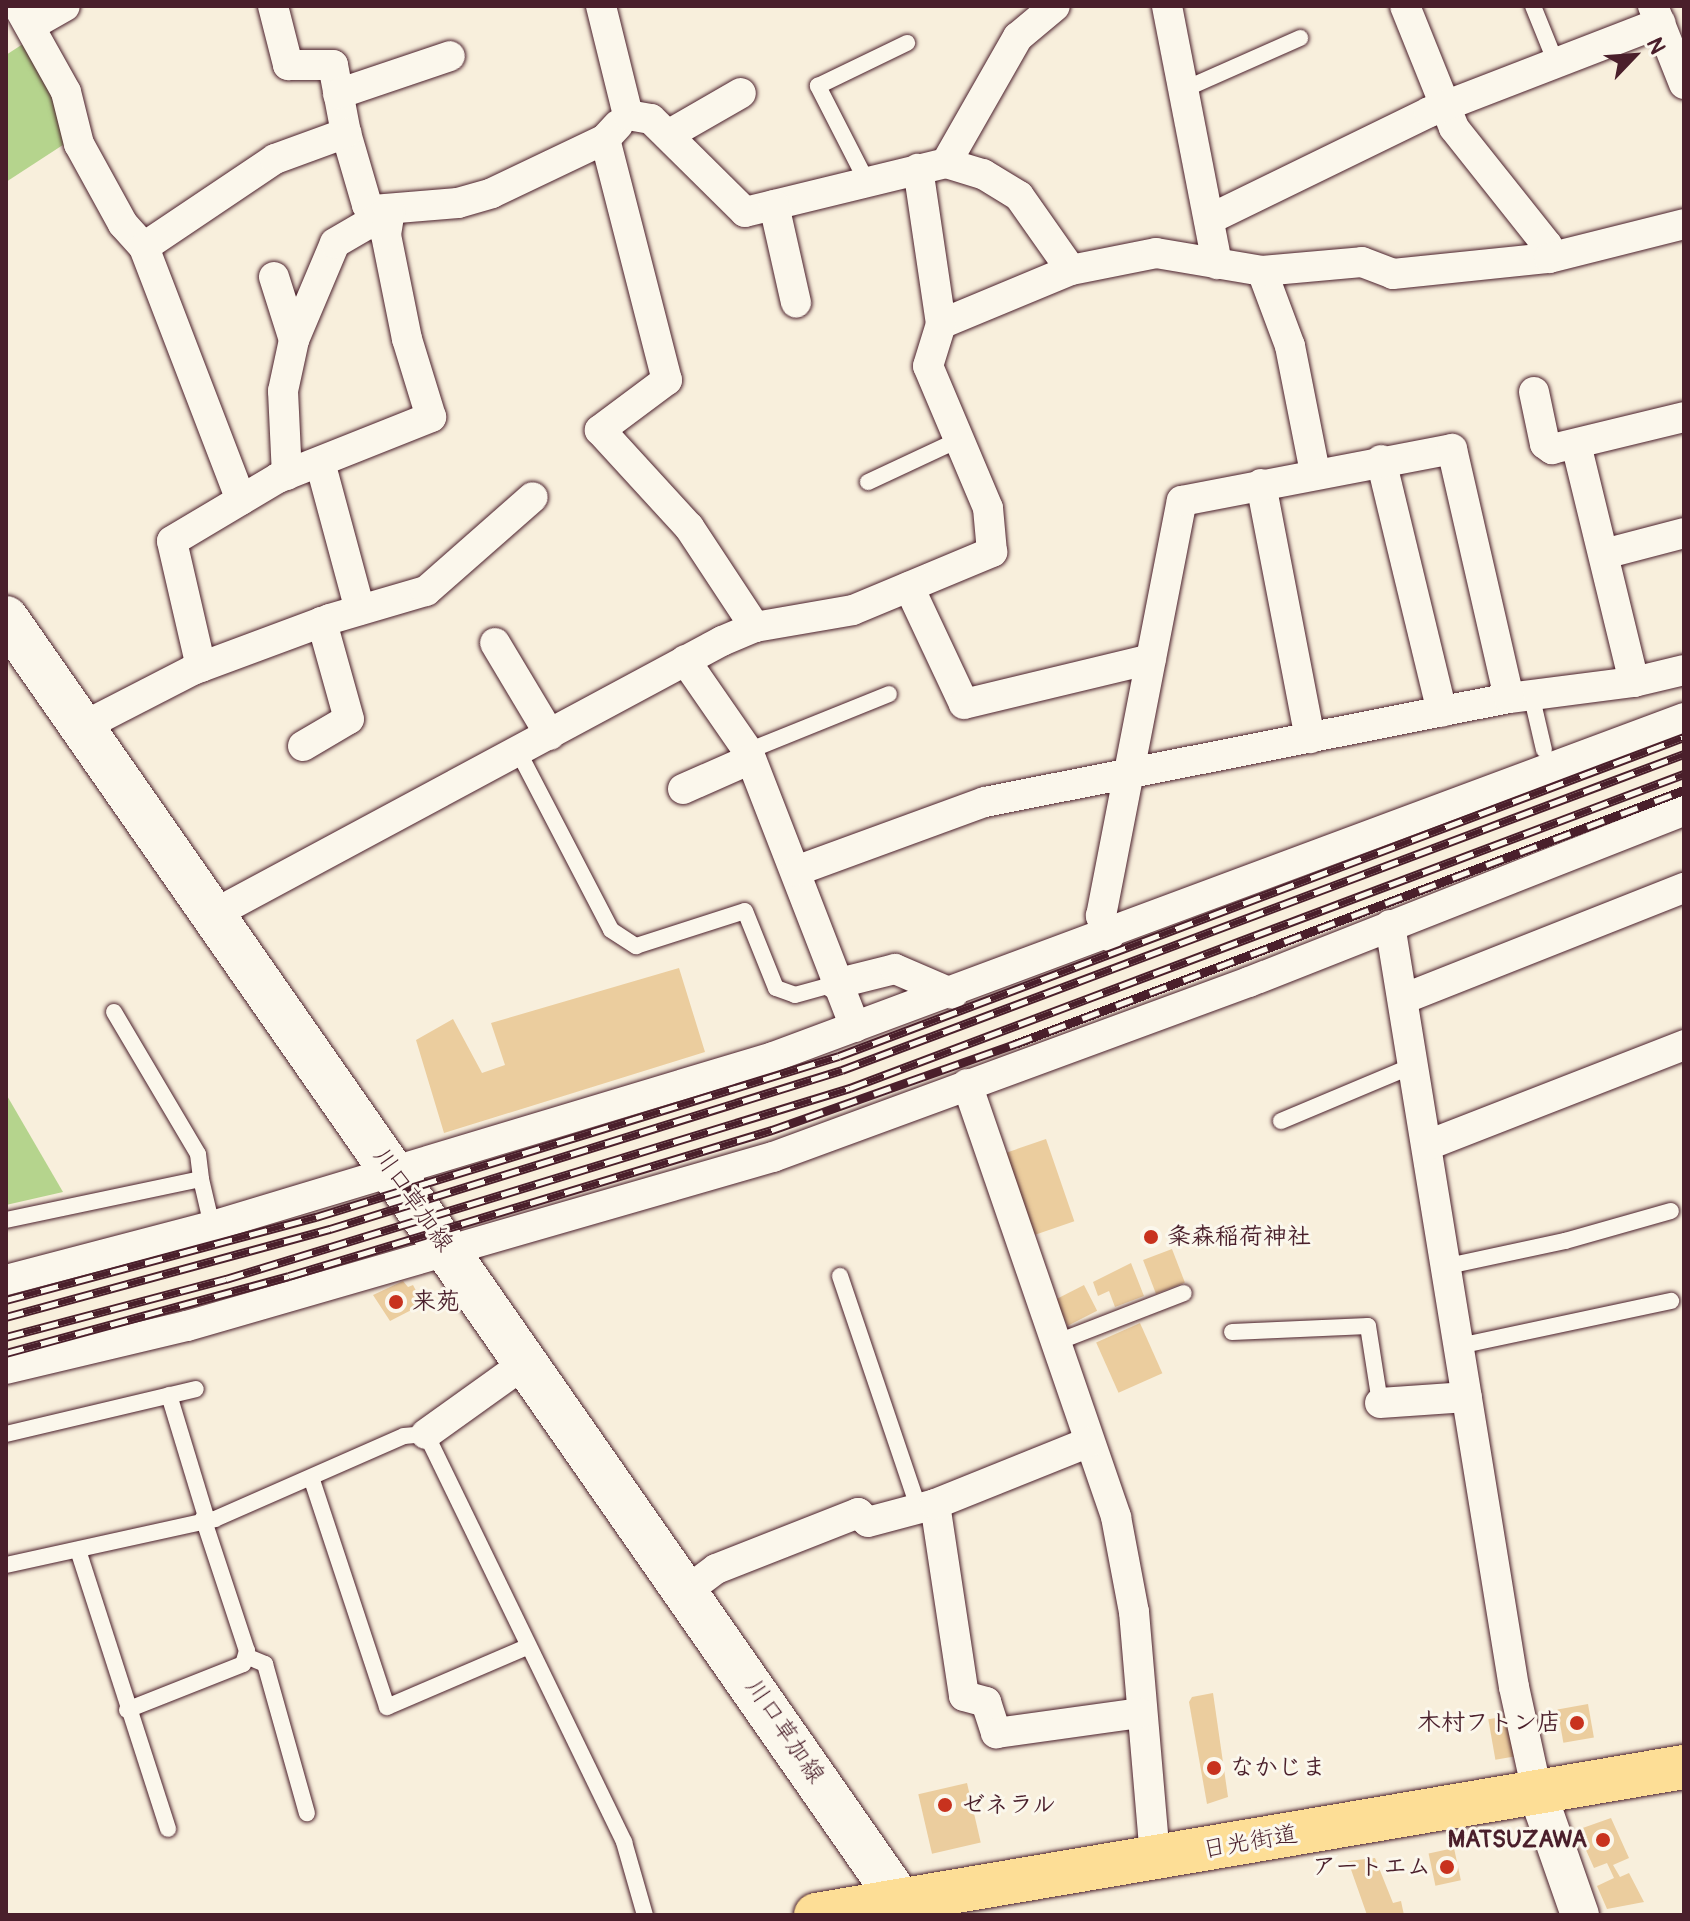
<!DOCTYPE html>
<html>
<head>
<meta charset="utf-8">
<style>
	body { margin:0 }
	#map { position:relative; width:1690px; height:1921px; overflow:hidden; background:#f8efdc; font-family:Pangolin,"Klee One",sans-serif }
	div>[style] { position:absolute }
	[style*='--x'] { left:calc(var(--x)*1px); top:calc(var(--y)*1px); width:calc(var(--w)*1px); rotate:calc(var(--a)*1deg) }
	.green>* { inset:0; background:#b5d48d }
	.building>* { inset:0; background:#ebcd9e; transform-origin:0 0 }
	.roads { filter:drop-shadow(0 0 2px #4a1f2b) drop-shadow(0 0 2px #4a1f2b) }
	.service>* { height:16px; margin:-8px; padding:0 8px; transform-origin:8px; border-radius:8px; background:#fbf7ec }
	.minor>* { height:30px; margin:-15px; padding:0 15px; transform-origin:15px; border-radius:15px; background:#fbf7ec }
	.tertiary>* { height:38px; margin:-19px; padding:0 19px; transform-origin:19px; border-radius:19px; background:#fbf7ec }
	.secondary>* { height:44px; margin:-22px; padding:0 22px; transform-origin:22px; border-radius:22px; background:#fbf7ec }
	.primary>* { height:44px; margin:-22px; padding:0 22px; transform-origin:22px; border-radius:22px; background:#fdde96 }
	.rail>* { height:9px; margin-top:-4.5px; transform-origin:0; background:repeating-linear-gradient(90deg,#fbf7ec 0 18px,#4a1f2b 0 36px); box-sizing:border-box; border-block:2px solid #4a1f2b }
	.dots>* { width:22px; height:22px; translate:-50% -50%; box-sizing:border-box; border:4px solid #fbf7ec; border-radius:50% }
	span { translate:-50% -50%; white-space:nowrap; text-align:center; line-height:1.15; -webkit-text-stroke:6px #fbf7ec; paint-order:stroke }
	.street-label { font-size:24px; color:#4a1f2b }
	.poi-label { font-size:24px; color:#4a1f2b; font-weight:700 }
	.left { translate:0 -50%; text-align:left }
	.right { translate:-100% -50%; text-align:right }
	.frame { position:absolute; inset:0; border:8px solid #4a1f2b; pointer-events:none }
	.north { position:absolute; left:1594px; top:16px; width:80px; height:80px; -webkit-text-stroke:6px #fbf7ec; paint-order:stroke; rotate:65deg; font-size:22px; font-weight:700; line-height:32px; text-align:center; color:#4a1f2b }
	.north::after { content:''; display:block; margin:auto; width:28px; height:36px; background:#4a1f2b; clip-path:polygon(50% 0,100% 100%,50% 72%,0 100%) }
</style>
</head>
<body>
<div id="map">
	<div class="green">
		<i style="clip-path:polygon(29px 40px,69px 141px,6px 182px,6px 55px)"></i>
		<i style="clip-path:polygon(6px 1094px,63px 1192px,6px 1205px)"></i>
	</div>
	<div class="building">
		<i style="clip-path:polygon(679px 968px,705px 1052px,444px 1133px,416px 1040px,453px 1019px,482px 1073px,505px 1065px,491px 1023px)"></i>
		<i style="left:1046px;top:1139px;width:87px;height:46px;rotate:71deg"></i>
		<i style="left:1154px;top:1230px;width:14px;height:9px;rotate:65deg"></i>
		<i style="left:1172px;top:1249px;width:36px;height:31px;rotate:69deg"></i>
		<i style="clip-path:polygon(1131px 1263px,1144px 1296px,1115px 1307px,1109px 1291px,1098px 1296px,1093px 1282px)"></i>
		<i style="clip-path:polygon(403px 1281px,408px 1287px,413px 1285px,423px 1304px,390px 1321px,373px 1295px)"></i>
		<i style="left:1084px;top:1285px;width:29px;height:33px;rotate:63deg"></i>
		<i style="left:1140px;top:1323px;width:55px;height:48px;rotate:66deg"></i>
		<i style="clip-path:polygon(1213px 1693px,1228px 1797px,1207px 1804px,1189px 1702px,1192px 1697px)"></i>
		<i style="left:1588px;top:1704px;width:34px;height:31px;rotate:80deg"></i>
		<i style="left:1507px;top:1716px;width:41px;height:19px;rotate:80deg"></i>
		<i style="left:967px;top:1783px;width:61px;height:50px;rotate:77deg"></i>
		<i style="clip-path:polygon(1611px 1818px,1629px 1858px,1613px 1865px,1620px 1877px,1629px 1873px,1644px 1902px,1607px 1909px,1597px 1886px,1614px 1878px,1607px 1863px,1594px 1868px,1577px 1830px)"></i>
		<i style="left:1454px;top:1848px;width:33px;height:26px;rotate:78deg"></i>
		<i style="clip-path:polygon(1375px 1858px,1393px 1903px,1401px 1901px,1404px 1915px,1367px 1915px,1348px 1861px)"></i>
	</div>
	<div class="roads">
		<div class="service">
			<i style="--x:1533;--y:6;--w:61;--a:68"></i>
			<i style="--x:1185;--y:89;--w:126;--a:-23.9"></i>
			<i style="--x:866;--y:180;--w:106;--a:-117.1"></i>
			<i style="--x:818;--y:86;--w:99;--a:-25.8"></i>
			<i style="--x:868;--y:482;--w:99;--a:-25"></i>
			<i style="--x:1531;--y:694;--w:57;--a:76.9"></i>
			<i style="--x:748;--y:751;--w:152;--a:-22"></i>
			<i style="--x:519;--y:753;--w:199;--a:62.5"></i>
			<i style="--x:611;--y:930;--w:30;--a:33"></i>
			<i style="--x:636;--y:946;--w:114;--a:-17.8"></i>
			<i style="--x:745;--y:911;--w:83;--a:68.1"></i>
			<i style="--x:776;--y:988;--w:20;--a:20"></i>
			<i style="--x:795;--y:995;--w:41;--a:-15.4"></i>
			<i style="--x:114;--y:1012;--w:165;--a:59.4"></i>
			<i style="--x:198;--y:1154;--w:25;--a:83"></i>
			<i style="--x:1281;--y:1121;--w:144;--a:-22.8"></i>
			<i style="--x:6;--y:1220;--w:199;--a:-11.9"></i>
			<i style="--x:201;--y:1179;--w:48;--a:76.8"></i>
			<i style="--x:1448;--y:1266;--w:120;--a:-12.1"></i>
			<i style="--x:1565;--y:1241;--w:110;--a:-15.8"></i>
			<i style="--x:840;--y:1276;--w:246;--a:71.3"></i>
			<i style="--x:1232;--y:1332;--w:136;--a:-2.5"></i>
			<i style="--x:1368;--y:1326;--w:78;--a:81.1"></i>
			<i style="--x:1055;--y:1343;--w:138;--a:-21.2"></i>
			<i style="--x:1459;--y:1346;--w:217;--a:-12"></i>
			<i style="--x:169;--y:1395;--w:127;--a:73.1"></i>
			<i style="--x:6;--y:1434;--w:195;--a:-13.3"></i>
			<i style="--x:312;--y:1480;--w:239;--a:71.7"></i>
			<i style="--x:387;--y:1707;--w:152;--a:-23.2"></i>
			<i style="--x:78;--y:1550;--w:293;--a:72.1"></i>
			<i style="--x:6;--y:1565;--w:214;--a:-12.4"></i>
			<i style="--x:215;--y:1519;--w:206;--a:-23.7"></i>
			<i style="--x:404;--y:1436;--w:22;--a:-5"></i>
			<i style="--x:426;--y:1434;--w:454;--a:64.1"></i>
			<i style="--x:624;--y:1842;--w:76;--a:74"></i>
			<i style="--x:246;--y:1656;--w:21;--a:23"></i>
			<i style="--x:265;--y:1664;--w:155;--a:74.3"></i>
			<i style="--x:127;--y:1710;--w:125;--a:-21.6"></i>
			<i style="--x:243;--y:1664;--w:14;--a:-73"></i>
			<i style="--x:247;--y:1651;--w:140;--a:-108.3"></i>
		</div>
		<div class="minor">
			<i style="--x:18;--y:6;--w:98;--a:60.8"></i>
			<i style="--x:66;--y:92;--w:54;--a:76"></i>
			<i style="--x:79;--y:144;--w:91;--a:61.2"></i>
			<i style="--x:123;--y:224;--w:31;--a:48"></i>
			<i style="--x:273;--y:6;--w:61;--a:75.7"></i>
			<i style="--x:288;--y:65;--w:45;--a:0"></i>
			<i style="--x:333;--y:65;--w:69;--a:79.2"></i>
			<i style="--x:346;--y:133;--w:75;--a:73.7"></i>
			<i style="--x:367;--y:205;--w:8;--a:40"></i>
			<i style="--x:373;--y:210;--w:85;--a:-4.7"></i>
			<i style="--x:458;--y:203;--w:35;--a:-16"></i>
			<i style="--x:492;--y:193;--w:125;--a:-25.5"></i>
			<i style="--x:605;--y:139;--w:19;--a:-47"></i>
			<i style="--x:601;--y:6;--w:112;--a:76.1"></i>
			<i style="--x:628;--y:115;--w:23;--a:10"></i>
			<i style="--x:651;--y:119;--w:132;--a:44.7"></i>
			<i style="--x:745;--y:212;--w:207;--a:-13.7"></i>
			<i style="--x:946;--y:163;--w:39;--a:17"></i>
			<i style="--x:983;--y:174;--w:42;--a:31.4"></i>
			<i style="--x:1019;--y:196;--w:90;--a:54.9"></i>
			<i style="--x:1167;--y:6;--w:263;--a:79"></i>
			<i style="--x:1405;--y:6;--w:131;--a:68.1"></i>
			<i style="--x:1454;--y:128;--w:149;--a:51.5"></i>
			<i style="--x:1547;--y:245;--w:13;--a:81"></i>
			<i style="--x:1653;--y:6;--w:84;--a:68.3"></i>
			<i style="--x:30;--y:26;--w:40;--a:-29.7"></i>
			<i style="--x:338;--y:94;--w:118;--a:-18.7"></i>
			<i style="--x:668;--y:135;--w:84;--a:-29.9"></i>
			<i style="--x:605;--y:139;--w:249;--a:75.6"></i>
			<i style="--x:667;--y:380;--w:84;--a:143.3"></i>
			<i style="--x:600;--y:430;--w:132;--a:47.5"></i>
			<i style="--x:689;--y:527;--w:120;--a:56.6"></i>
			<i style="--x:946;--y:163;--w:145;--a:-60.3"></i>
			<i style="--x:1018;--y:37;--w:48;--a:-40"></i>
			<i style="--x:774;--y:205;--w:100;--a:77.3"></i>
			<i style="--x:1212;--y:218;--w:242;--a:-26"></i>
			<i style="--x:1429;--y:112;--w:248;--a:-21.1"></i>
			<i style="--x:1262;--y:271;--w:80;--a:69.5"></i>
			<i style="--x:1290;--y:346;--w:128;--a:78.8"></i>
			<i style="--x:274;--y:277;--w:66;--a:72.4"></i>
			<i style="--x:294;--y:340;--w:52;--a:102.2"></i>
			<i style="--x:283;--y:391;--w:84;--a:87.3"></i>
			<i style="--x:941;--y:324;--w:141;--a:-22.6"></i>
			<i style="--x:1071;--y:270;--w:87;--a:-11.3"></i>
			<i style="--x:1156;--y:253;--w:108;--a:9.6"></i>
			<i style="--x:1262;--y:271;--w:100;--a:-5.1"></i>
			<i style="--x:1362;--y:262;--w:33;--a:21"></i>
			<i style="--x:1393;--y:274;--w:157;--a:-5.9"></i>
			<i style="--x:1549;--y:258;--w:139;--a:-14.1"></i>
			<i style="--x:294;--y:340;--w:105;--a:-67.1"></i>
			<i style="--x:335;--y:243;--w:64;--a:-30.2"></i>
			<i style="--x:1534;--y:392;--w:53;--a:78.1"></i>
			<i style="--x:1545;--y:444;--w:9;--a:36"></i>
			<i style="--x:1552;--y:449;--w:136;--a:-13.6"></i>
			<i style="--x:1576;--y:444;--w:245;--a:76.3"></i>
			<i style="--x:1381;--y:460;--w:259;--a:76.4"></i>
			<i style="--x:320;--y:462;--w:153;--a:74.9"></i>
			<i style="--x:1261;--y:484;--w:259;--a:79.1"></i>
			<i style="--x:241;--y:500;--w:271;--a:-111"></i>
			<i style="--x:144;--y:247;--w:158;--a:-33.9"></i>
			<i style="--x:275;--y:159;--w:76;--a:-20.1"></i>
			<i style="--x:1604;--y:554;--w:83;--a:-14.7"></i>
			<i style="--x:909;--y:587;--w:129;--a:64.8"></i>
			<i style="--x:964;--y:704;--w:192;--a:-13.5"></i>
			<i style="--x:495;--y:643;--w:107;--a:59.1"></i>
			<i style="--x:685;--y:660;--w:111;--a:55.3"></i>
			<i style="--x:748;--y:751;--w:296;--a:68.8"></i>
			<i style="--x:201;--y:667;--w:129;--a:-103"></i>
			<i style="--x:172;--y:541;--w:123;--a:-30.7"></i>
			<i style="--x:278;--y:478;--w:165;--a:-21.7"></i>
			<i style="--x:431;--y:417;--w:82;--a:-107.1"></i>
			<i style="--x:407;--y:339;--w:106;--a:-101.4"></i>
			<i style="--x:386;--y:235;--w:24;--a:-81"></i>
			<i style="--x:84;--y:726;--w:123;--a:-27.2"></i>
			<i style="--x:193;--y:670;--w:146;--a:-20.4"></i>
			<i style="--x:330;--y:619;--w:100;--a:-16.3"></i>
			<i style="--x:426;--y:591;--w:142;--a:-41.3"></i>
			<i style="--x:303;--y:746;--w:53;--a:-30.4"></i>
			<i style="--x:349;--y:719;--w:101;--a:-105.6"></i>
			<i style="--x:683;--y:789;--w:74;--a:-23.8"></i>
			<i style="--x:796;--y:871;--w:201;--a:-20.1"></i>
			<i style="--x:985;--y:802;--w:534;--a:-11.23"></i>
			<i style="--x:1509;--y:698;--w:126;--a:-7.3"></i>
			<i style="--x:1634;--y:682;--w:51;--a:-13.5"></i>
			<i style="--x:214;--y:914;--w:577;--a:-28.25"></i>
			<i style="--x:722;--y:641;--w:36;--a:-23"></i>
			<i style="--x:755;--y:627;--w:99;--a:-9.8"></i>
			<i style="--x:853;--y:610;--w:151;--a:-22.6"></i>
			<i style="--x:992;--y:552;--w:44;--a:-95.2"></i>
			<i style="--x:988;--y:508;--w:154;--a:-112.9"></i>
			<i style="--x:928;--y:366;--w:44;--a:-72.8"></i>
			<i style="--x:941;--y:324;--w:157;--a:-98.4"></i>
			<i style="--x:1390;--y:925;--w:772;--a:80.76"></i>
			<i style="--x:1514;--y:1687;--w:107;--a:77.6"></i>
			<i style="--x:1109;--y:936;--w:22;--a:-112"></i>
			<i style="--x:1101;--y:916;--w:423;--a:-79"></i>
			<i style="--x:1182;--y:501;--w:275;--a:-10.9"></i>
			<i style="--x:1452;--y:449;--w:255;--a:77.1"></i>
			<i style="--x:835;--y:984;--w:62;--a:-14"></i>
			<i style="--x:895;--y:969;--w:63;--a:23.3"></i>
			<i style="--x:1403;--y:999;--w:302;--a:-21.6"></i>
			<i style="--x:967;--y:1084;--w:458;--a:71"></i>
			<i style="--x:1116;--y:1517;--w:97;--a:79.3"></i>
			<i style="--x:1134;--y:1612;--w:247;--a:85.1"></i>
			<i style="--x:1428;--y:1145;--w:275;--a:-21.3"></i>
			<i style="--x:6;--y:1280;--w:213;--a:-14.7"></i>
			<i style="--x:212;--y:1226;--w:586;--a:-16.76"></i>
			<i style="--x:773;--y:1057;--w:972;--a:-20.41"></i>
			<i style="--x:6;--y:1369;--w:186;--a:-13.4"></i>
			<i style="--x:187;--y:1326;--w:610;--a:-16.09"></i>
			<i style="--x:773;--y:1157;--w:507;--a:-20.19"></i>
			<i style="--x:1249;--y:982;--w:467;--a:-21.5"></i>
			<i style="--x:1380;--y:1403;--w:87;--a:-3.9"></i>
			<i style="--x:426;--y:1434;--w:122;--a:-35.6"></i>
			<i style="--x:935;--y:1504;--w:194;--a:81.4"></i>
			<i style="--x:964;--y:1696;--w:23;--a:15"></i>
			<i style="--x:986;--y:1702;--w:33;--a:72"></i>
			<i style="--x:996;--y:1733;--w:145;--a:-7.9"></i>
			<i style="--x:688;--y:1590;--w:35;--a:-37"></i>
			<i style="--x:716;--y:1569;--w:153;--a:-21.5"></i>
			<i style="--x:858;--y:1513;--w:13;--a:42"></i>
			<i style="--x:868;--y:1522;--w:69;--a:-15"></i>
			<i style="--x:935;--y:1504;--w:166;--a:-21.9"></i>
		</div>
		<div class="tertiary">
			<i style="--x:1537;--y:1792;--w:130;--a:70.7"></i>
		</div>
		<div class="secondary">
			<i style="--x:6;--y:618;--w:1565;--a:55.12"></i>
		</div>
		<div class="primary">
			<i style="--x:816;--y:1915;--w:881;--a:-9.68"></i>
		</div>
	</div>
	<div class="rail">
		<i style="--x:6;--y:1300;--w:321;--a:-15"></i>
		<i style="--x:316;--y:1217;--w:547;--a:-17.11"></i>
		<i style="--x:839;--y:1056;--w:903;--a:-20.68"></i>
		<i style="--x:6;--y:1317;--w:336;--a:-15.2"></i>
		<i style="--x:330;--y:1229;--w:536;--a:-17.25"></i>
		<i style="--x:842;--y:1070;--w:899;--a:-20.57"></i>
		<i style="--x:6;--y:1337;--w:228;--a:-14.8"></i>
		<i style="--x:226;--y:1279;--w:653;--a:-17.02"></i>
		<i style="--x:850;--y:1088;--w:891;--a:-20.63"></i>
		<i style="--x:6;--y:1353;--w:293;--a:-15.2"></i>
		<i style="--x:289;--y:1276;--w:505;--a:-16.82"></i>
		<i style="--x:772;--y:1130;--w:258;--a:-19.5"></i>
		<i style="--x:1015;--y:1044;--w:716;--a:-20.79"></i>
	</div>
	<div class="dots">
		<i style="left:1151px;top:1237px;background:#c8321e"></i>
		<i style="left:396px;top:1302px;background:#c8321e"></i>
		<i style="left:1577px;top:1723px;background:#c8321e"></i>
		<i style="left:1214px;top:1768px;background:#c8321e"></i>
		<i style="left:945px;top:1805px;background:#c8321e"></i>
		<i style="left:1603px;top:1840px;background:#c8321e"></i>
		<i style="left:1447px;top:1867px;background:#c8321e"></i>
	</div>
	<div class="street-label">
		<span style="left:413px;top:1200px;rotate:55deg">川口草加線</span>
		<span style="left:785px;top:1731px;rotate:56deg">川口草加線</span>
		<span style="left:1250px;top:1842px;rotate:-10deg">日光街道</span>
	</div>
	<div class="poi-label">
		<span class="left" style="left:1167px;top:1237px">粂森稲荷神社</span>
		<span class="left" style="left:412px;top:1302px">来苑</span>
		<span class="right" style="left:1561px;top:1723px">木村フトン店</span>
		<span class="left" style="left:1230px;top:1768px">なかじま</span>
		<span class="left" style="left:961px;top:1805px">ゼネラル</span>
		<span class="right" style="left:1587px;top:1840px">MATSUZAWA</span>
		<span class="right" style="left:1431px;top:1867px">アートエム</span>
	</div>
	<div class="frame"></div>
	<div class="north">N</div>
</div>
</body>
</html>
